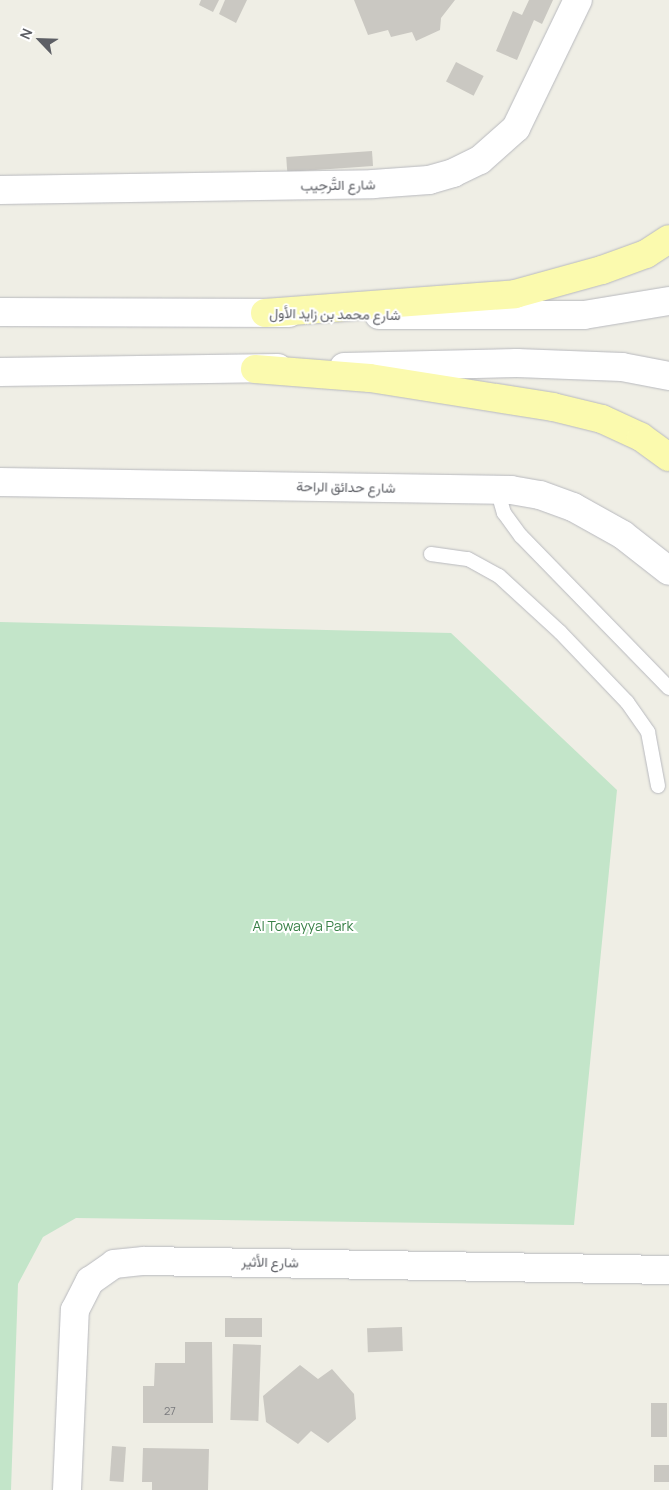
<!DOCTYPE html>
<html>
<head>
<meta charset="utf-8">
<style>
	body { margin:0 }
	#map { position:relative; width:669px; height:1490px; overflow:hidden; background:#efeee5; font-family:Manrope,Vazirmatn,sans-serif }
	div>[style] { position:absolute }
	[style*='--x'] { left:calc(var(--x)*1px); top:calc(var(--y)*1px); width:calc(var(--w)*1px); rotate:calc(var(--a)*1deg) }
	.green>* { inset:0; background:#c3e5c9 }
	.building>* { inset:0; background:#cac8c2; transform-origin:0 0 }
	.roads { filter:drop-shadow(0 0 1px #b8b9be) drop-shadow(0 0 1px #b8b9be) }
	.lane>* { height:14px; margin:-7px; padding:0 7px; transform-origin:7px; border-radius:7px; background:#fff }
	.street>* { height:28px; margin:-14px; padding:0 14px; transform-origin:14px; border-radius:14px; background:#fff }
	.secondary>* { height:28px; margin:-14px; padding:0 14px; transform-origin:14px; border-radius:14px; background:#fff }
	.primary>* { height:28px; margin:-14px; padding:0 14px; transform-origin:14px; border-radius:14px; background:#fbfaae }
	span { translate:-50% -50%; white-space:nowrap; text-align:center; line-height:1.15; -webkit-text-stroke:4px #fff; paint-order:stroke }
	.number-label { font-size:11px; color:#78797c }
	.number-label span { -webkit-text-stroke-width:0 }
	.street-label { font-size:14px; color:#5d5f65 }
	.park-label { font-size:14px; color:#398047 }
	.north { position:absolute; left:15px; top:15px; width:50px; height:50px; -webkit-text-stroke:4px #fff; paint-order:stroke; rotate:294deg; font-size:14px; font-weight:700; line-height:20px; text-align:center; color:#5d5f65 }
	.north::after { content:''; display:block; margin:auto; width:18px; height:22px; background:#5d5f65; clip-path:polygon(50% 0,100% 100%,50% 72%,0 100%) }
</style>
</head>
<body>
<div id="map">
	<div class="green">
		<i style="clip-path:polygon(0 622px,451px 633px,617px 790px,574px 1225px,76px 1218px,43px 1237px,18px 1284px,11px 1490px,0 1490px)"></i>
	</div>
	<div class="building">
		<i style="clip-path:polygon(201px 0,219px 0,213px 12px,199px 5px)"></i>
		<i style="clip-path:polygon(225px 0,247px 0,236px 23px,219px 14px)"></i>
		<i style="clip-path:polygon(354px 0,455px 0,441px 18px,440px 30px,416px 41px,412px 32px,391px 37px,388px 30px,368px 35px)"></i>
		<i style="clip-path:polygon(529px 0,553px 0,542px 24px,534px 20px,517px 60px,496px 51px,513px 11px,522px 15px)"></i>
		<i style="left:456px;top:62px;width:31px;height:22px;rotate:27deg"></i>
		<i style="left:372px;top:151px;width:15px;height:86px;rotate:86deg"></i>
		<i style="left:225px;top:1318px;width:37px;height:19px"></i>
		<i style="left:402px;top:1327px;width:24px;height:35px;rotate:88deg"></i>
		<i style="clip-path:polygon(185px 1342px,212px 1342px,213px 1423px,143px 1423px,143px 1386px,154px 1386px,155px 1363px,185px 1363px)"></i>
		<i style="left:233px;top:1344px;width:28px;height:76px;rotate:2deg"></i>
		<i style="clip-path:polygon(300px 1365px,318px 1379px,332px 1369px,354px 1394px,356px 1419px,328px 1443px,311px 1431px,298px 1444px,266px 1422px,263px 1396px)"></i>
		<i style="left:651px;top:1403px;width:16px;height:34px"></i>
		<i style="left:112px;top:1446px;width:14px;height:35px;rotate:4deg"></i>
		<i style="clip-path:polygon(143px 1448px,209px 1449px,208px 1490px,152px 1490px,152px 1482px,142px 1482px)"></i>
		<i style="left:654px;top:1465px;width:15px;height:17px"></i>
	</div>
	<div class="roads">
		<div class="lane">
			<i style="--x:497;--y:489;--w:25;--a:74"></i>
			<i style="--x:504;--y:513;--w:29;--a:54"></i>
			<i style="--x:521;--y:536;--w:212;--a:45.8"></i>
			<i style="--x:431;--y:554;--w:37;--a:8"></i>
			<i style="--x:468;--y:559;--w:35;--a:29"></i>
			<i style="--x:499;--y:576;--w:83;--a:42.6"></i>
			<i style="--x:560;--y:632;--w:97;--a:46.3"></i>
			<i style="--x:627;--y:702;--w:37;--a:55"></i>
			<i style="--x:648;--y:732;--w:55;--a:79.5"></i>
		</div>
		<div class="street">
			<i style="--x:0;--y:190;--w:373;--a:-0.9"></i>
			<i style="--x:373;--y:184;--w:56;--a:-4.1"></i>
			<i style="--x:429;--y:180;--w:25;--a:-16"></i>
			<i style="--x:453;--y:173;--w:30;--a:-26"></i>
			<i style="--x:480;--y:160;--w:48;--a:-41.6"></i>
			<i style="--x:516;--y:128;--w:142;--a:-64.2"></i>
			<i style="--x:0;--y:482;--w:511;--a:0.9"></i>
			<i style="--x:511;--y:490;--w:29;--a:10"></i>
			<i style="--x:540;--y:495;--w:35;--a:20"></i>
			<i style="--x:573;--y:507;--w:57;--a:29.2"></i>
			<i style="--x:623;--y:535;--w:58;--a:38"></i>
			<i style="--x:67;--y:1490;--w:180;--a:-87.5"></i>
			<i style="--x:75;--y:1310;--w:33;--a:-63"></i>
			<i style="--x:90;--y:1281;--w:29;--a:-35"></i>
			<i style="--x:114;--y:1264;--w:30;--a:-6"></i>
			<i style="--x:144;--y:1261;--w:525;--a:0.98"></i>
		</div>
		<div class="secondary">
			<i style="--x:0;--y:312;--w:289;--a:0.2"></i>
			<i style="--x:379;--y:315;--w:205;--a:0"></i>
			<i style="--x:584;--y:315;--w:86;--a:-9.4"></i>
			<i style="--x:344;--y:367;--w:173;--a:-1.3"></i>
			<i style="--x:517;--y:363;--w:105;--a:2.2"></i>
			<i style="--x:622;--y:367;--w:48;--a:10.8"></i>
			<i style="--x:0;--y:372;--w:278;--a:-0.8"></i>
		</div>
		<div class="primary">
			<i style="--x:265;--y:313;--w:251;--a:-4.3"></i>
			<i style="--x:515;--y:294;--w:90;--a:-15.4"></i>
			<i style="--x:602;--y:270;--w:47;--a:-20"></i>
			<i style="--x:646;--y:254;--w:27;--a:-33"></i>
			<i style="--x:255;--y:369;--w:115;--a:4.5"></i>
			<i style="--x:370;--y:378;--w:185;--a:9"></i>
			<i style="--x:553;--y:407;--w:50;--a:13.8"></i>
			<i style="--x:602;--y:419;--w:43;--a:24.8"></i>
			<i style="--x:641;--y:437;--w:34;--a:36"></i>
		</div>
	</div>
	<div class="number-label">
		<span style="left:170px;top:1411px">27</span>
	</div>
	<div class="street-label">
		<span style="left:338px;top:185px;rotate:-1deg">شارع التَّرحِيب</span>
		<span style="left:335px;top:314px;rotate:1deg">شارع محمد بن زايد الأول</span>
		<span style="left:346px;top:487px;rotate:1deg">شارع حدائق الراحة</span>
		<span style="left:270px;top:1262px;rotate:1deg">شارع الأثير</span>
	</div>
	<div class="park-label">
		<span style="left:303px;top:926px">Al Towayya Park</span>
	</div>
	<div class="north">N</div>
</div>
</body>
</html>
